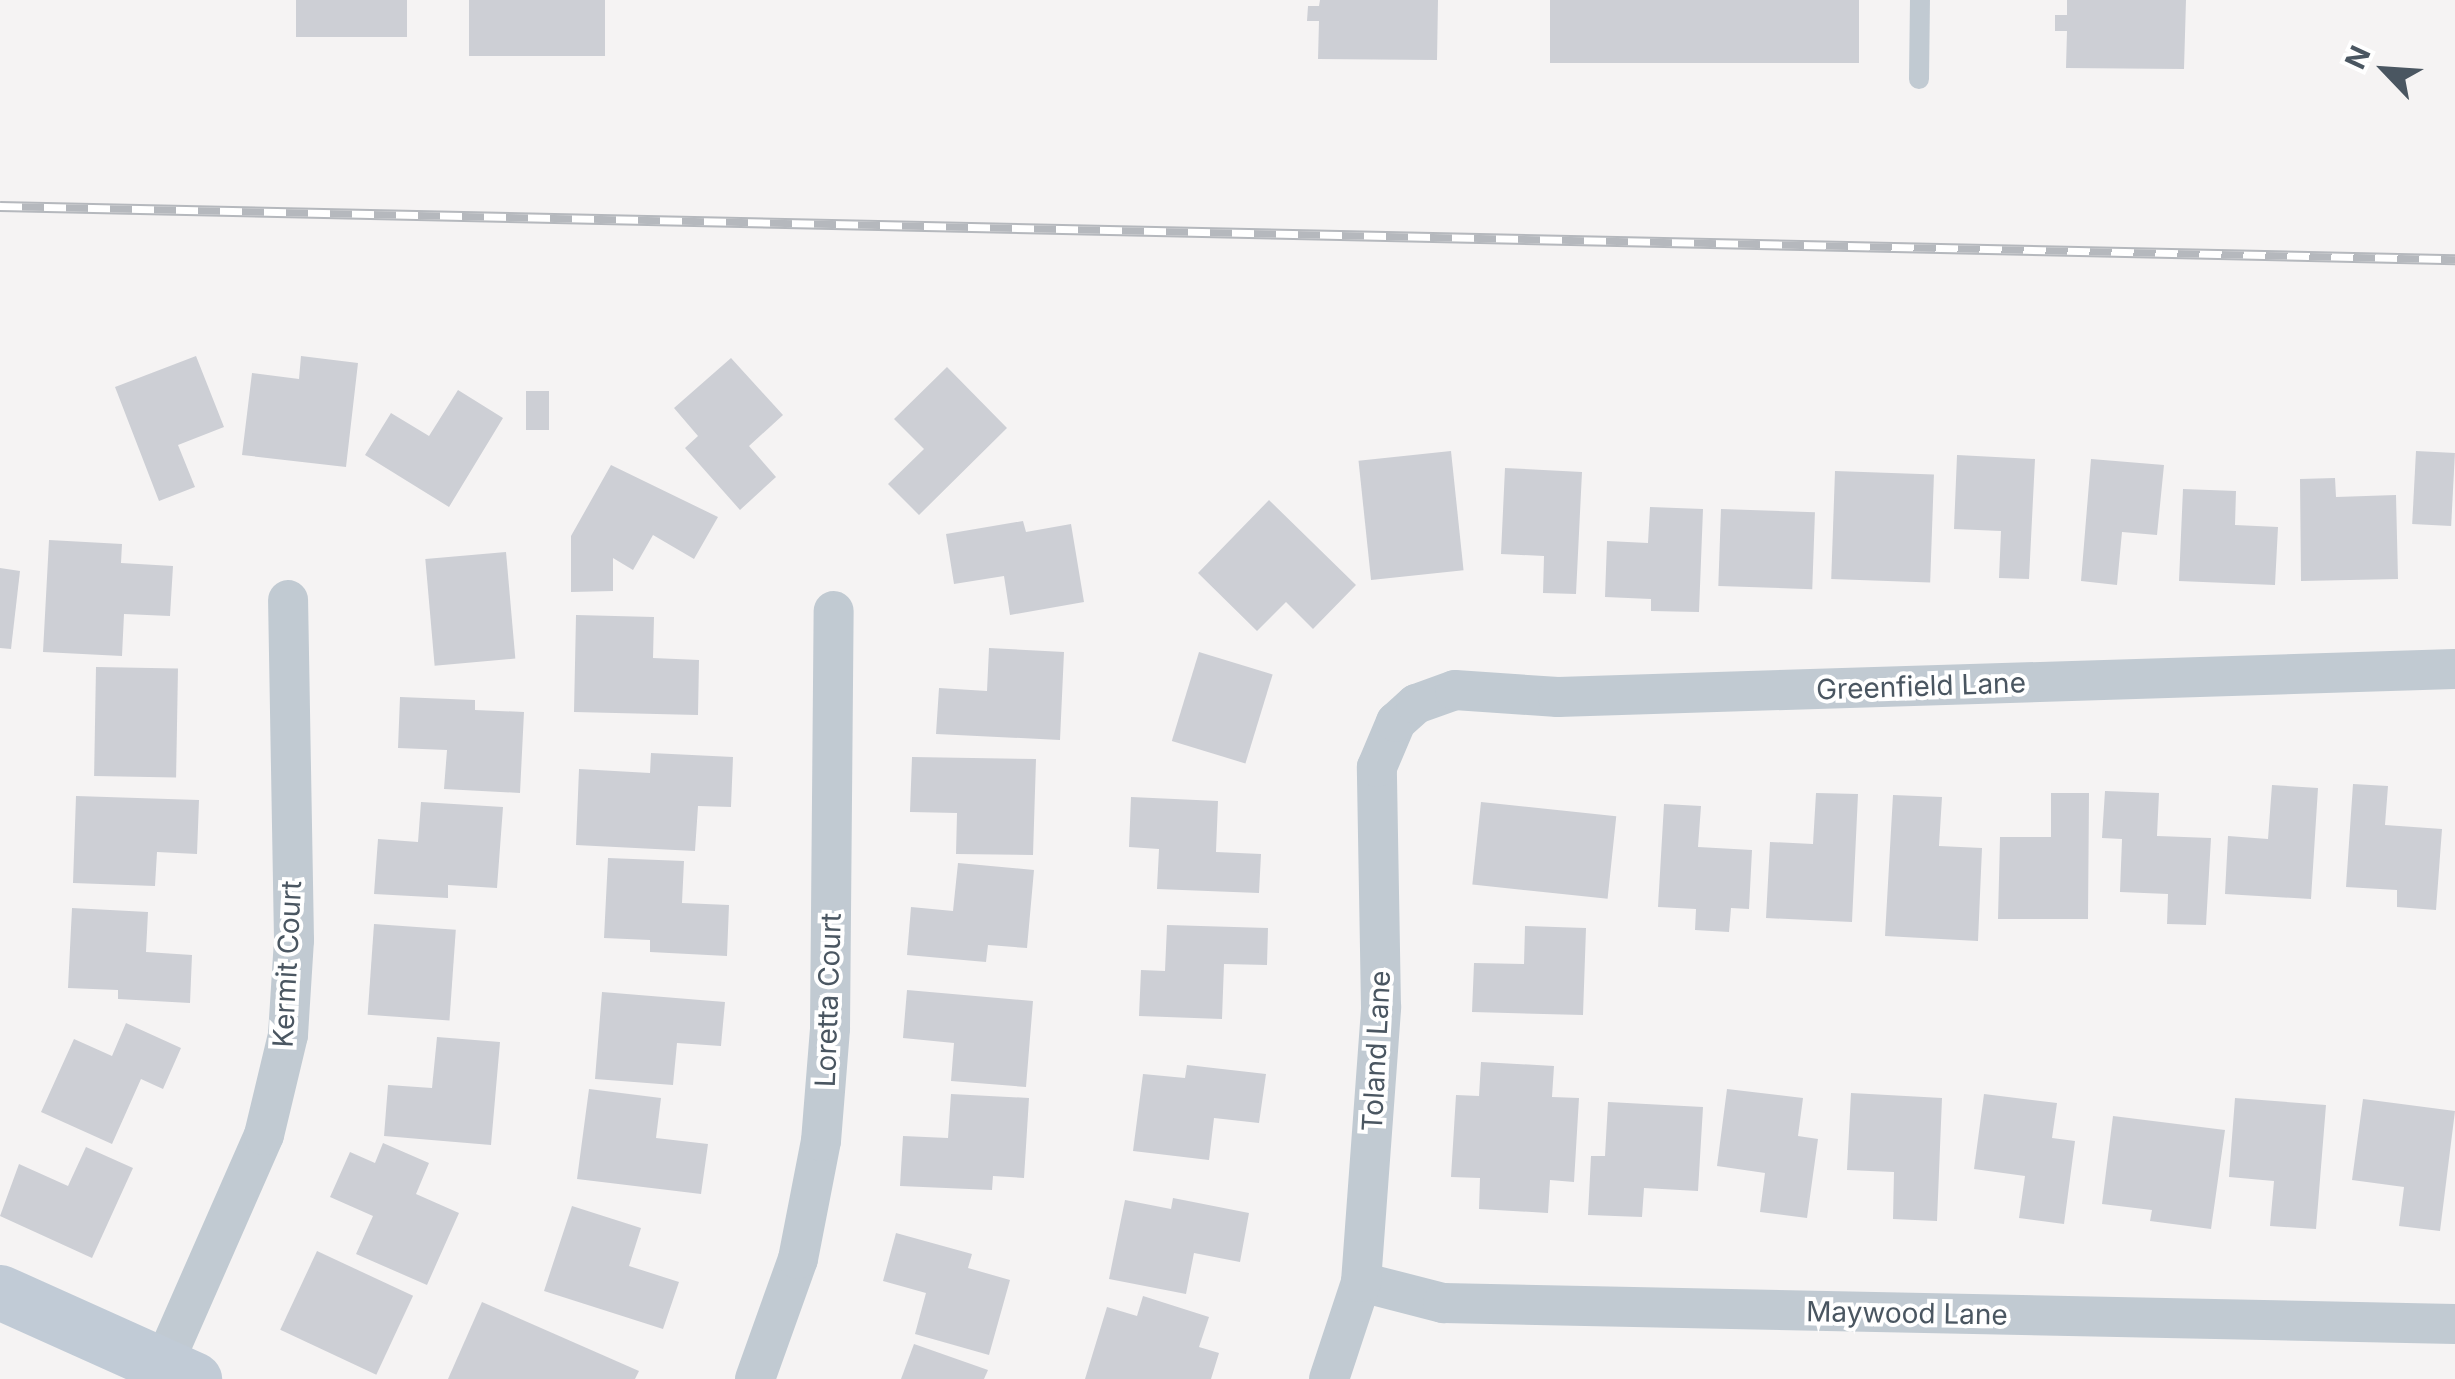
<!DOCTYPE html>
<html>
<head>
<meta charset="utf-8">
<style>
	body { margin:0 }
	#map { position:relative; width:2455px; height:1379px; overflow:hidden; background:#f5f3f3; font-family:Inter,sans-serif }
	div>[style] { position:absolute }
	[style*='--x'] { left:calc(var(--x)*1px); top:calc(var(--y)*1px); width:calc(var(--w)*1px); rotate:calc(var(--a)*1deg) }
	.building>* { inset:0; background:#cdcfd5; transform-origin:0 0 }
	.lane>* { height:20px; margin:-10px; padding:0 10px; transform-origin:10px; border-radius:10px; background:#c1cad2 }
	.street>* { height:40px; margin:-20px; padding:0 20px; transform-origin:20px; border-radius:20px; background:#c1cad2 }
	.secondary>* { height:55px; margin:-27.5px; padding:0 27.5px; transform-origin:27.5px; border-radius:27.5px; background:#c1cbd6 }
	.rail>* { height:11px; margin-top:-5.5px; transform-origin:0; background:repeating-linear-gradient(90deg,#fff 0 22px,#b5b8bd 0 44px); box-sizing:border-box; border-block:2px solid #b5b8bd }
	span { translate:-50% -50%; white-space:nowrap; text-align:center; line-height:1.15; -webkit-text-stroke:8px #fff; paint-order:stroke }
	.street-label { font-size:28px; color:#4a5661 }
	.north { position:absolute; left:2335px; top:20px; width:100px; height:100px; -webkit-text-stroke:8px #fff; paint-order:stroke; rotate:295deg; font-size:28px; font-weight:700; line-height:40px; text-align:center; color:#4a5661 }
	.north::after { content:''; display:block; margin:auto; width:35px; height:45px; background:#4a5661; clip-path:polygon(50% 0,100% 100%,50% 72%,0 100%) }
</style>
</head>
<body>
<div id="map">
	<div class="building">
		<i style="left:296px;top:0;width:111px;height:37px"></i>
		<i style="left:469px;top:0;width:136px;height:56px"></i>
		<i style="clip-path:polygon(1320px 0,1438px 0,1437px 60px,1318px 59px,1319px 21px,1307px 21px,1308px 6px,1319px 6px)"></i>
		<i style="left:1550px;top:0;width:309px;height:63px"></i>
		<i style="clip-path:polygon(2067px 0,2186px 0,2184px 69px,2066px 68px,2067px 31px,2055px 31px,2055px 15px,2067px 15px)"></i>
		<i style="clip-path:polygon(196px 356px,224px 427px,178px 445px,195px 487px,159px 501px,115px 387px)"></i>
		<i style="clip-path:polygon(301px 356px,358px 363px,346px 467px,242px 455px,252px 373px,299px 379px)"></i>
		<i style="clip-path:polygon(731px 358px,783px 415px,749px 446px,776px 477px,740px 510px,685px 448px,698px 436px,674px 408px)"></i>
		<i style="clip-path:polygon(947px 367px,1007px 428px,919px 515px,888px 484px,924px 449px,894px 419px)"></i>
		<i style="clip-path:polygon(458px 390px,503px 418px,449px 507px,365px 455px,391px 413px,429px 436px)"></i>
		<i style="left:526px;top:391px;width:23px;height:39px"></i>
		<i style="left:1451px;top:451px;width:120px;height:93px;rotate:84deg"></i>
		<i style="left:2416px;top:451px;width:39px;height:73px;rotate:3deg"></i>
		<i style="clip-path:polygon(1957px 455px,2035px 459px,2029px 579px,1999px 578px,2001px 531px,1954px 529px)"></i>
		<i style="clip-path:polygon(2091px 459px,2164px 465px,2157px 535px,2122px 532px,2117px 585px,2081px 581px)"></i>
		<i style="clip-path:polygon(611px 465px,718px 517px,694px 559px,653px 535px,633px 570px,613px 558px,613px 591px,571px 592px,571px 536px)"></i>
		<i style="clip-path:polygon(1505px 468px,1582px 472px,1576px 594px,1543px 593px,1544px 556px,1501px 554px)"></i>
		<i style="left:1835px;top:471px;width:99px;height:108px;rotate:2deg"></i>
		<i style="clip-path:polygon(2335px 478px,2336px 497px,2396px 495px,2398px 579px,2301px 581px,2300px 479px)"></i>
		<i style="clip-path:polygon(2183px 489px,2236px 491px,2235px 525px,2278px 527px,2275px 585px,2179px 581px)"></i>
		<i style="clip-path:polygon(1269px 500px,1356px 585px,1313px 629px,1286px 602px,1257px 631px,1198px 573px)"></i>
		<i style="clip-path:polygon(1650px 507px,1703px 509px,1699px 612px,1651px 611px,1651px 599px,1605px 597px,1607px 541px,1648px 543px)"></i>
		<i style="left:1721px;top:509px;width:94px;height:77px;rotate:2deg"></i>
		<i style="clip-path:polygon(1023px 521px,1026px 532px,1071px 524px,1084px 602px,1010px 615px,1004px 576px,954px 584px,946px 534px)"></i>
		<i style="clip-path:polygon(49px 540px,122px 544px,121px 563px,173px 566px,170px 616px,124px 614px,122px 656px,43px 652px)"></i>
		<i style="left:506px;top:552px;width:107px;height:81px;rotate:85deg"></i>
		<i style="clip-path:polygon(0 568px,20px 571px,11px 649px,0 648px)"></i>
		<i style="clip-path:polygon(576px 615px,654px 617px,653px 658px,699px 660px,698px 715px,574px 712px)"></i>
		<i style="clip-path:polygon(989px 648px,1064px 652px,1060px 740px,936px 734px,939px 688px,987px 691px)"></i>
		<i style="left:1199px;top:652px;width:77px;height:93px;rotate:17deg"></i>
		<i style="left:96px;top:667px;width:82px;height:109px;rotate:1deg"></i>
		<i style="clip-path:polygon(400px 697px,475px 700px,475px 710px,524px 712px,520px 793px,444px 789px,447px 750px,398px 748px)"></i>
		<i style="clip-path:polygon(651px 753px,733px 757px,731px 807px,698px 806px,695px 851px,576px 845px,579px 769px,650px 773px)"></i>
		<i style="clip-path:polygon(912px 757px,1036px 759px,1033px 855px,956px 854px,957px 813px,910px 812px)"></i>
		<i style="clip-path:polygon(2353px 784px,2388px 786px,2385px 825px,2442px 829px,2436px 910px,2397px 907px,2397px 890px,2346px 887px)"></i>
		<i style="clip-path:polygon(2272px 785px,2318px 788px,2311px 899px,2225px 894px,2228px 836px,2268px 839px)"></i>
		<i style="clip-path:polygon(2105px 791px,2159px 793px,2157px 836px,2211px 838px,2206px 925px,2167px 924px,2168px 894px,2120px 892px,2122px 839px,2102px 838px)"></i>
		<i style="clip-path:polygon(1816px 793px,1858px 794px,1852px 922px,1766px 918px,1770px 842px,1813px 844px)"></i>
		<i style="clip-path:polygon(2051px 793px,2089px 793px,2088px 919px,1998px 919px,2000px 837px,2051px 837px)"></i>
		<i style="clip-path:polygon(1893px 795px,1942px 797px,1939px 846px,1982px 848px,1978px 941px,1885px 936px)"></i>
		<i style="clip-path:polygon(76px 796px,199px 800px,197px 854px,157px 852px,155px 886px,73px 883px)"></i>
		<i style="clip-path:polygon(1131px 797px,1218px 801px,1216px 852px,1261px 854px,1259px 893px,1157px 889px,1159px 849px,1129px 847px)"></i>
		<i style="clip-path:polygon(421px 802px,503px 807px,497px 888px,448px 885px,448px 898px,374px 894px,378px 839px,418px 842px)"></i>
		<i style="left:1481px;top:802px;width:136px;height:83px;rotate:6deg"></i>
		<i style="clip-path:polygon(1664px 804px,1701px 806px,1698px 847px,1752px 850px,1749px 909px,1731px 908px,1729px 932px,1695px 930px,1696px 909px,1658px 907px)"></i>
		<i style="clip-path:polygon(608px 858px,684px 861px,682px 903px,729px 905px,727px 956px,650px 952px,650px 940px,604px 938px)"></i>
		<i style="clip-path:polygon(958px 863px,1034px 870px,1027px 948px,988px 945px,986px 962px,907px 955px,911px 907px,953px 911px)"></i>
		<i style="clip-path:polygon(72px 908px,148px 912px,146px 952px,192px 955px,190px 1003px,118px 999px,118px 990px,68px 988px)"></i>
		<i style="left:374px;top:924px;width:82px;height:91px;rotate:4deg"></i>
		<i style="clip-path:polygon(1167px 925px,1268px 928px,1267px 965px,1224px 964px,1222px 1019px,1139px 1016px,1141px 970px,1165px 971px)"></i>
		<i style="clip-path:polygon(1525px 926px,1586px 928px,1583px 1015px,1472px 1012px,1474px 963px,1524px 964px)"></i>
		<i style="clip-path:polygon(907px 990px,1033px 1001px,1026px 1087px,951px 1081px,954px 1043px,903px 1038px)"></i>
		<i style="clip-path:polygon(602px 992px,725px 1002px,721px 1046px,677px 1043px,673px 1085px,595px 1079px)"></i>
		<i style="clip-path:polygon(126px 1023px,181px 1048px,163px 1089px,141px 1079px,112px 1144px,41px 1112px,74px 1039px,112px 1056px)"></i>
		<i style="clip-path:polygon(437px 1037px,500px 1042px,491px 1145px,384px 1136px,388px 1085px,432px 1088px)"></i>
		<i style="clip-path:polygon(1481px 1062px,1554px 1066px,1552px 1097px,1579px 1098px,1574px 1182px,1550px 1180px,1548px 1213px,1479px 1209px,1480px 1178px,1451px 1177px,1456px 1095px,1479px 1096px)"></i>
		<i style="clip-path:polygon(1187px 1065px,1266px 1074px,1259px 1123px,1214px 1118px,1209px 1160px,1133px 1151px,1143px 1074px,1185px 1078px)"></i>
		<i style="clip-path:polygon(589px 1089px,661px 1098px,656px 1138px,708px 1144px,701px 1194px,577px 1179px)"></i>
		<i style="clip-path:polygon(1727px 1089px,1803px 1098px,1798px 1136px,1818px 1139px,1807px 1218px,1760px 1212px,1765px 1173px,1717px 1166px)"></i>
		<i style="clip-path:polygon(1851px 1093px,1942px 1098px,1937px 1221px,1893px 1219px,1894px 1172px,1847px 1170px)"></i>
		<i style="clip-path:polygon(951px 1094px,1029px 1098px,1024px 1178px,993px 1176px,992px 1190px,900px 1186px,903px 1136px,948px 1138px)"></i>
		<i style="clip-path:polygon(1984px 1094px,2057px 1103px,2052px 1138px,2075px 1141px,2064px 1224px,2019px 1218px,2025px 1176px,1974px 1169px)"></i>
		<i style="clip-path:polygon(2235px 1098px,2326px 1105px,2316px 1229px,2270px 1226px,2274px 1181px,2229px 1177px)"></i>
		<i style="clip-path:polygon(2363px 1099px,2455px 1111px,2440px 1231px,2399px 1226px,2404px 1187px,2352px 1180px)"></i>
		<i style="clip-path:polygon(1608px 1102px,1703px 1107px,1698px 1191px,1644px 1188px,1642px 1217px,1588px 1215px,1591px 1156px,1605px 1156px)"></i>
		<i style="clip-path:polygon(2113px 1116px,2225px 1130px,2211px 1229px,2150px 1221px,2152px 1210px,2102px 1204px)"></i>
		<i style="clip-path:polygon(383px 1143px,429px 1163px,416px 1194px,459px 1213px,427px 1285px,356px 1254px,373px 1216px,330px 1197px,350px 1152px,375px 1163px)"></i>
		<i style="clip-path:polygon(86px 1147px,133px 1168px,92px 1258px,0 1216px,19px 1164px,68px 1186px)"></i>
		<i style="clip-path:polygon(1173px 1198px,1249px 1213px,1240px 1262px,1194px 1253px,1186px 1294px,1109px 1279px,1125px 1200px,1171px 1209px)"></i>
		<i style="clip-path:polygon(572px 1206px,641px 1228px,629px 1266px,679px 1282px,663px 1329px,544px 1291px)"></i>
		<i style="clip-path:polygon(896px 1233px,972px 1254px,968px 1268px,1010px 1280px,989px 1355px,915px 1334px,926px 1293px,883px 1281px)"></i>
		<i style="left:317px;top:1251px;width:106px;height:87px;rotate:25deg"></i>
		<i style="clip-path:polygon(1143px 1296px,1209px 1317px,1199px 1347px,1219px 1353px,1211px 1379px,1085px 1379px,1107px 1307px,1137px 1316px)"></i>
		<i style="clip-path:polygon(482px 1302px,639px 1371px,635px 1379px,448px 1379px)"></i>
		<i style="clip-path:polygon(914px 1344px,988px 1370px,984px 1379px,901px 1379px)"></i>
	</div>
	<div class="lane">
		<i style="--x:1919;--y:79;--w:79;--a:-89.3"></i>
	</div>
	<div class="street">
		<i style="--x:1361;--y:1282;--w:85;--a:14.4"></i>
		<i style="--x:1443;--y:1303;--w:1012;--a:1.19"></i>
		<i style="--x:163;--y:1365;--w:251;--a:-66.3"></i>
		<i style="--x:264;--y:1135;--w:103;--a:-76.5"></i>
		<i style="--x:288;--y:1035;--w:95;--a:-86.4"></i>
		<i style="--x:294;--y:940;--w:340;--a:-91"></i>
		<i style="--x:755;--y:1379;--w:127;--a:-70.3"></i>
		<i style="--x:798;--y:1259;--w:120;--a:-79"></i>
		<i style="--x:821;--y:1141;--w:113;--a:-85.4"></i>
		<i style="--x:830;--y:1028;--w:417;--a:-89.5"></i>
		<i style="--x:1329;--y:1379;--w:102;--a:-71.7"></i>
		<i style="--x:1361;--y:1282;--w:276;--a:-85.8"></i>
		<i style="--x:1381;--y:1007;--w:240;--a:-91"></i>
		<i style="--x:1377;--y:767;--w:49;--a:-67.1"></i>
		<i style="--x:1396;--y:722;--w:27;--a:-42"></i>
		<i style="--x:1416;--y:704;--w:41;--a:-19.7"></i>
		<i style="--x:1455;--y:690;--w:103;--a:3.9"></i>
		<i style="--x:1558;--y:697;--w:897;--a:-1.79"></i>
	</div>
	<div class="secondary">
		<i style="--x:0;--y:1292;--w:213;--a:24.2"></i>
	</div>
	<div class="rail">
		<i style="--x:0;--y:206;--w:2456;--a:1.24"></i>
	</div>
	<div class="street-label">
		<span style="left:1921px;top:686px;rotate:-2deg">Greenfield Lane</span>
		<span style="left:287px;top:964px;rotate:-87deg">Kermit Court</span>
		<span style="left:828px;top:1000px;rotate:-88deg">Loretta Court</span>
		<span style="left:1376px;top:1051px;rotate:-87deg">Toland Lane</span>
		<span style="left:1907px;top:1313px;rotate:1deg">Maywood Lane</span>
	</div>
	<div class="north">N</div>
</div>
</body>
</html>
